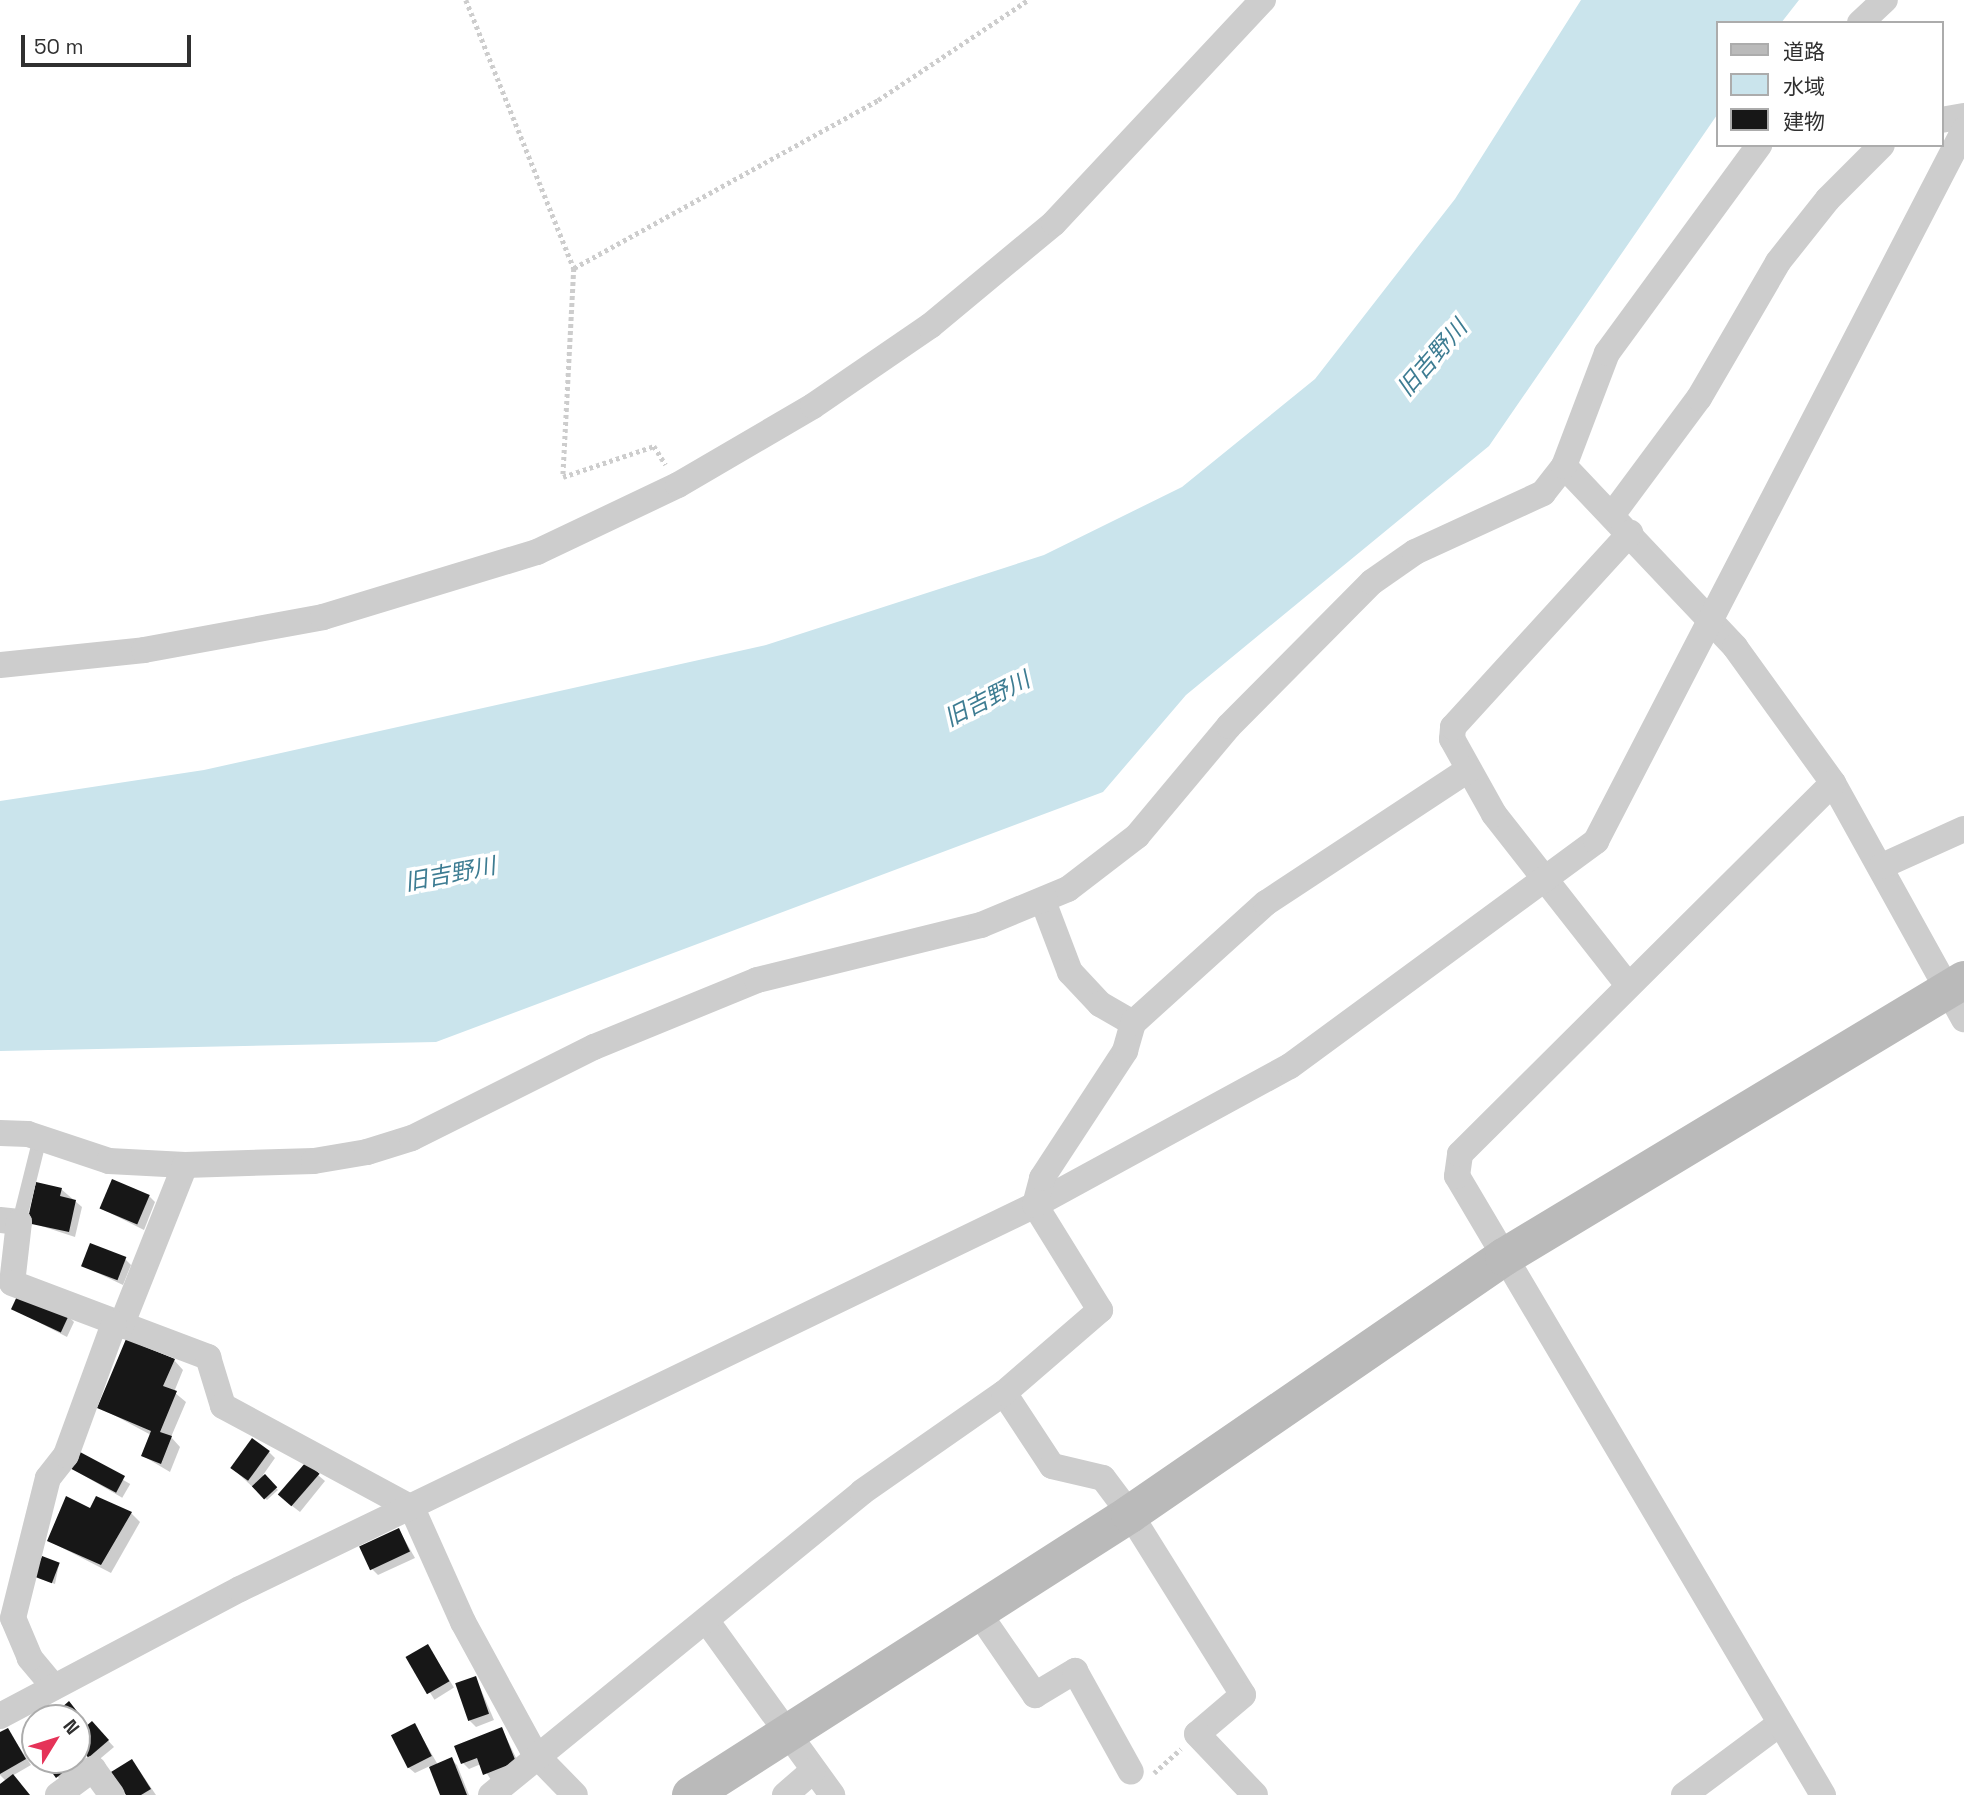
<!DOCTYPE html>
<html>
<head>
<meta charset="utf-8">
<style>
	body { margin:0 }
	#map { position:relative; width:1964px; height:1795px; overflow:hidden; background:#fff; font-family:"Space Grotesk","Noto Sans JP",sans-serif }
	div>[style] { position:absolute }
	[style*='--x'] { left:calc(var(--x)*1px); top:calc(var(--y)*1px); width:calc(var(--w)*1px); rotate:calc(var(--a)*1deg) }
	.water>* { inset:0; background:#cae4ec }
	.shadow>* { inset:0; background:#0003; transform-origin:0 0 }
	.building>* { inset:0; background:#171717; transform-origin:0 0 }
	.path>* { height:4.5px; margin-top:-2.25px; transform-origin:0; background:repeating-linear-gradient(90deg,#cdcdcd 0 3.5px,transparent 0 7px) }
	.lane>* { height:14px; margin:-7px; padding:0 7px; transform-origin:7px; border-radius:7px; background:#cdcdcd }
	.street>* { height:26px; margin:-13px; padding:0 13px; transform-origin:13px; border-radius:13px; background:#cdcdcd }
	.secondary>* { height:38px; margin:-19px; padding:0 19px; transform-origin:19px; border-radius:19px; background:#bababa }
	span { translate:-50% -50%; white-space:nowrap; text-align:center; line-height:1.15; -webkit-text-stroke:7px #fff; paint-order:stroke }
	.water-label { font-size:23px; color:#3d7c92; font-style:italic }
	.legend { position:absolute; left:1716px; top:21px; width:228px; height:126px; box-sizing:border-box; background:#fff; border:2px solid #acacac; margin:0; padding:9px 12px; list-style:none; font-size:21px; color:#303030 }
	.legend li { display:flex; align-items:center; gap:14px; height:35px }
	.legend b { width:35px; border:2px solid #acacac }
	.north { position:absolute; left:21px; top:1704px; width:70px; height:70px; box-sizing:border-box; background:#fff; border:2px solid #acacac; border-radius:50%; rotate:52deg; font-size:19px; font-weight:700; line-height:28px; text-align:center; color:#303030 }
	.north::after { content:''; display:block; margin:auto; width:24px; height:32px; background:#e53358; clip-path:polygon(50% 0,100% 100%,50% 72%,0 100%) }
	.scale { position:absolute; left:21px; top:35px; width:170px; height:32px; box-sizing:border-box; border:4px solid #303030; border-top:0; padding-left:9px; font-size:21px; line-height:24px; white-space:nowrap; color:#303030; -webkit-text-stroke:5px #fff; paint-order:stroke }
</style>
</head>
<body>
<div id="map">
	<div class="water">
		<i style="clip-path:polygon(1581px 0,1799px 0,1781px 23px,1717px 23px,1717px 115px,1489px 446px,1186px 695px,1103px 792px,436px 1042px,0 1051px,0 801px,204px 770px,766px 645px,1044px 555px,1182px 487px,1315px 379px,1455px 199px)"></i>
	</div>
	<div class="shadow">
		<i style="clip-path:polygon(61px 1189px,82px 1207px,75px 1237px,29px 1222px)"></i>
		<i style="clip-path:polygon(149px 1196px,155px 1202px,144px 1230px,102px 1209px)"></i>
		<i style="clip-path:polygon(125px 1259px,131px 1265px,123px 1285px,83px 1266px)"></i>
		<i style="clip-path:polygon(13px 1309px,68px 1316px,74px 1322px,67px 1337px)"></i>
		<i style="clip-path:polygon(174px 1360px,183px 1370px,174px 1392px,186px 1402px,171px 1437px,180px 1447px,170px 1472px,143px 1456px,151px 1435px,99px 1407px)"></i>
		<i style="clip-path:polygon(269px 1452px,275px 1458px,263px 1475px,278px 1490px,267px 1500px,233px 1469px)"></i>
		<i style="left:80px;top:1455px;width:58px;height:16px;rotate:30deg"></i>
		<i style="clip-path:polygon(306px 1465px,325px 1481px,300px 1512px,287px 1502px)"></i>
		<i style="clip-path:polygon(131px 1513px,140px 1522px,111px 1573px,49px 1541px)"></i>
		<i style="clip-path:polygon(399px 1530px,415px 1558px,378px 1575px,372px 1569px)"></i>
		<i style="clip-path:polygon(59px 1564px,55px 1584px,38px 1578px)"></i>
		<i style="left:428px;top:1646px;width:49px;height:23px;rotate:58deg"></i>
		<i style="clip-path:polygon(476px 1678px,494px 1720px,476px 1727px,470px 1721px)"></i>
		<i style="clip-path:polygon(68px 1704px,84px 1722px,77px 1728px,77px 1718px,53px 1717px)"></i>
		<i style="clip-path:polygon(92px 1723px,114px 1747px,95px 1763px,77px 1743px)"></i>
		<i style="clip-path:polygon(415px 1725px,438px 1765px,451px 1759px,457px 1765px,469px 1795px,442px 1795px,430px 1766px,415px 1773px,409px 1768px)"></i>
		<i style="clip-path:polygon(502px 1729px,521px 1768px,491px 1780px,481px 1764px,469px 1769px,463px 1763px)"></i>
		<i style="clip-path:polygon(8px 1730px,31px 1765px,12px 1776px,29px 1795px,0 1795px,6px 1781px,0 1775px,0 1734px)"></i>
		<i style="clip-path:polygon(74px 1760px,81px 1769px,63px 1782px,57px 1776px)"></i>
		<i style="clip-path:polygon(132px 1761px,137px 1767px,156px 1795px,128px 1795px)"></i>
	</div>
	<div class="building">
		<i style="left:112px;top:1179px;width:41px;height:32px;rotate:23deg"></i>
		<i style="clip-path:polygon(36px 1182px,62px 1188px,60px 1196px,76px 1200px,69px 1232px,27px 1223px)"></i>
		<i style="left:90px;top:1243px;width:39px;height:25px;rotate:21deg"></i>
		<i style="left:19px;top:1292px;width:55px;height:19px;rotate:25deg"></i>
		<i style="clip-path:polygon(126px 1339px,175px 1359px,163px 1386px,177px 1391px,160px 1432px,172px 1436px,161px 1464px,141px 1456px,151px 1431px,97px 1408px)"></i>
		<i style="left:252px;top:1438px;width:22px;height:37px;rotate:36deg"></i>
		<i style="left:80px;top:1452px;width:51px;height:19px;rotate:28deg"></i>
		<i style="left:306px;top:1462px;width:18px;height:43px;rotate:41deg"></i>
		<i style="left:265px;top:1474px;width:18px;height:18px;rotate:47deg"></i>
		<i style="clip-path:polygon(66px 1496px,90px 1508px,96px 1496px,132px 1512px,101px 1565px,47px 1541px)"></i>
		<i style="left:399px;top:1528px;width:26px;height:44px;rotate:65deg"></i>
		<i style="left:42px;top:1556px;width:19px;height:22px;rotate:21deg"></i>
		<i style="left:428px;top:1644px;width:43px;height:26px;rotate:60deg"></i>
		<i style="left:476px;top:1676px;width:40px;height:22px;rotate:71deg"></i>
		<i style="clip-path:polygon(69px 1701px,83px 1719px,77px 1724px,77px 1718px,51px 1717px)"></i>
		<i style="clip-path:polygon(92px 1721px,109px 1740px,88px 1758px,77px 1734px)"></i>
		<i style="left:415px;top:1723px;width:37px;height:27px;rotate:63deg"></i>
		<i style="clip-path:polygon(502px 1727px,516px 1762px,483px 1775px,477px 1758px,461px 1764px,454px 1746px)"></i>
		<i style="clip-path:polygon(8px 1728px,26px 1759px,0 1774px,0 1732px)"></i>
		<i style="clip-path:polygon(452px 1757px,467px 1795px,440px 1795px,429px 1767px)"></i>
		<i style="clip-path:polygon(132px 1759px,151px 1789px,141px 1795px,126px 1795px,111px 1772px)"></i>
		<i style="clip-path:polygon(43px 1760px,75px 1760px,76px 1762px,56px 1778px)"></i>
		<i style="clip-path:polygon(13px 1774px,30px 1795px,0 1795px,0 1784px)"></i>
	</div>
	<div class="path">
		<i style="--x:466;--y:0;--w:289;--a:68.1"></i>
		<i style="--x:574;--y:268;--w:209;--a:93"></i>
		<i style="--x:563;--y:477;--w:96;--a:-18.8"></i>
		<i style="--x:654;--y:446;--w:22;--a:58"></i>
		<i style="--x:574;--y:268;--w:347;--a:-28.9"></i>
		<i style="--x:878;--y:100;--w:180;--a:-33.7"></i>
		<i style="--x:1154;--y:1773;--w:36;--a:-42"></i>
	</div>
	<div class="lane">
		<i style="--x:19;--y:1222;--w:87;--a:-76"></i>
	</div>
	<div class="street">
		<i style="--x:1860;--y:23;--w:34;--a:-43"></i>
		<i style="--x:1941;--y:120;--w:23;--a:-10"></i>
		<i style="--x:1564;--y:466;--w:249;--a:46.6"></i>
		<i style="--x:1735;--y:647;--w:168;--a:54.2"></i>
		<i style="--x:1833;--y:783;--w:270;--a:61"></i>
		<i style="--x:1612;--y:515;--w:146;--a:-53.4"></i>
		<i style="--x:1699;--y:398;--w:157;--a:-59.8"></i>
		<i style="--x:1778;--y:262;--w:80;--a:-51.6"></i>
		<i style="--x:1828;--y:199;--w:76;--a:-45"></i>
		<i style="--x:0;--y:665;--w:145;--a:-5.9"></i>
		<i style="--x:144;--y:650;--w:182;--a:-10.4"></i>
		<i style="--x:323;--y:617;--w:224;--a:-16.9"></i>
		<i style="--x:537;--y:552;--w:156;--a:-25.4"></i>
		<i style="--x:678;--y:485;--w:156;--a:-30.3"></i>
		<i style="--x:813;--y:406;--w:142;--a:-34.4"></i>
		<i style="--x:930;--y:326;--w:161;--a:-39.7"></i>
		<i style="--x:1054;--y:223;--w:306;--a:-46.9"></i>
		<i style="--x:1882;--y:866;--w:90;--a:-24.3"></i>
		<i style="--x:1043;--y:901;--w:76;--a:69.2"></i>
		<i style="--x:1070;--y:972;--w:44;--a:46.8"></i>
		<i style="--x:1100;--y:1004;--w:38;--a:30"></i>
		<i style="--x:1628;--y:985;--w:217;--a:-128.1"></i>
		<i style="--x:1494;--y:814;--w:86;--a:-119.2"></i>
		<i style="--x:1452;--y:739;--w:12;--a:-85"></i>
		<i style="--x:1453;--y:727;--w:263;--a:-47.6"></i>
		<i style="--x:0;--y:1133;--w:28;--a:2"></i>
		<i style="--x:28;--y:1134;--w:85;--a:18.4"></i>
		<i style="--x:109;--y:1161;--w:76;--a:3"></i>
		<i style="--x:185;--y:1165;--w:129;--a:-1.8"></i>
		<i style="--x:314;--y:1161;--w:54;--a:-9.6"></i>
		<i style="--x:367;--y:1152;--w:47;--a:-17.3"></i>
		<i style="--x:412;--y:1138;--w:203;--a:-26.6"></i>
		<i style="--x:594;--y:1047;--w:176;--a:-22.3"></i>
		<i style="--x:757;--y:980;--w:231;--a:-13.8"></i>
		<i style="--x:981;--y:925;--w:94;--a:-22.5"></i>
		<i style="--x:1068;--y:889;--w:87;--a:-37.5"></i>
		<i style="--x:1137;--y:836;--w:143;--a:-50.1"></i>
		<i style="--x:1229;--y:726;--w:203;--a:-45.2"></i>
		<i style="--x:1372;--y:582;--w:52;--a:-34.9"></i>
		<i style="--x:1415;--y:552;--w:141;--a:-24.7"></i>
		<i style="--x:1543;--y:493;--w:34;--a:-52"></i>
		<i style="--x:1564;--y:466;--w:121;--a:-69.2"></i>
		<i style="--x:1607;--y:353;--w:258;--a:-53.8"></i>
		<i style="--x:0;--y:1220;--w:19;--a:6"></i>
		<i style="--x:19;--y:1222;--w:61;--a:96.5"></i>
		<i style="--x:12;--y:1283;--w:210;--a:20.7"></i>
		<i style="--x:208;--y:1357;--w:51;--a:73"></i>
		<i style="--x:223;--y:1406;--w:215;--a:28.4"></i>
		<i style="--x:412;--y:1508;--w:125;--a:65.9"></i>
		<i style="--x:463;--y:1622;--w:150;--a:61.4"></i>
		<i style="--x:535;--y:1754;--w:57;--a:45.7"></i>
		<i style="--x:121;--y:1326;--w:173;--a:-68.3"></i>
		<i style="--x:1004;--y:1393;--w:87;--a:56.7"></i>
		<i style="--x:1052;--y:1466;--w:52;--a:13.2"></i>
		<i style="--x:1103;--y:1478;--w:45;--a:53.1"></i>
		<i style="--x:1130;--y:1514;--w:213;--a:58"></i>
		<i style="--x:1243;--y:1695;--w:60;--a:139.7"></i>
		<i style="--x:1197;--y:1734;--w:84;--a:46.4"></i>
		<i style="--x:978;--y:1612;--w:101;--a:55.5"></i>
		<i style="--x:1035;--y:1695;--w:47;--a:-31"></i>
		<i style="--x:1075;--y:1671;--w:115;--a:61"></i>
		<i style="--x:706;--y:1620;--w:216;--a:54.2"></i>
		<i style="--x:54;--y:1687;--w:38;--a:-130"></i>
		<i style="--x:30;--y:1658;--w:43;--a:-113"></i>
		<i style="--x:13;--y:1618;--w:144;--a:-76"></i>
		<i style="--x:48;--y:1478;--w:29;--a:-52"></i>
		<i style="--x:66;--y:1455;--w:140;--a:-69.9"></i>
		<i style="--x:0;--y:1716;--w:272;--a:-27.9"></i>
		<i style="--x:240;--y:1589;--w:883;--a:-25.78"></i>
		<i style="--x:1035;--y:1205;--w:290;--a:-28.6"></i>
		<i style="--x:1290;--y:1066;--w:380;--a:-36.3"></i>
		<i style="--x:1596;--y:841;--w:801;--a:-62.63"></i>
		<i style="--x:58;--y:1795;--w:44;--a:-36.6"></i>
		<i style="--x:93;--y:1769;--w:32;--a:54"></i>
		<i style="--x:491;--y:1795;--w:479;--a:-39.2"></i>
		<i style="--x:862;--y:1492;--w:173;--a:-34.9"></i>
		<i style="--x:1004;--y:1393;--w:127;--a:-40.8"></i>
		<i style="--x:1100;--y:1310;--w:123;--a:-121.8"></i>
		<i style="--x:1035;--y:1205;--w:28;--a:-75"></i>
		<i style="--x:1042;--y:1178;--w:152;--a:-56.8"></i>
		<i style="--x:1125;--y:1051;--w:29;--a:-74"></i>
		<i style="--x:1133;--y:1023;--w:179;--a:-42.1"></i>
		<i style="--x:1266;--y:903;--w:242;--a:-33.4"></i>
		<i style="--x:785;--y:1795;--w:37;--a:-41"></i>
		<i style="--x:1684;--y:1795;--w:117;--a:-36.7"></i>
		<i style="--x:1823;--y:1795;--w:719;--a:-120.59"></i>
		<i style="--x:1457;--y:1176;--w:22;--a:-82"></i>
		<i style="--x:1460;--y:1154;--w:526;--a:-44.85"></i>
	</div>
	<div class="secondary">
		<i style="--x:691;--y:1795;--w:521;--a:-32.62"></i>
		<i style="--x:1130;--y:1514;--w:454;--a:-34.5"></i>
		<i style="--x:1504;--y:1257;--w:537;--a:-31.06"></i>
	</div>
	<div class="water-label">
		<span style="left:1432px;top:358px;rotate:-49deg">旧吉野川</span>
		<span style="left:987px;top:699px;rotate:-27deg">旧吉野川</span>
		<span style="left:450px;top:874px;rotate:-11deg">旧吉野川</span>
	</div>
	<ul class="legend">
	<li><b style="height:9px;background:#bababa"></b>道路</li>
	<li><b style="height:19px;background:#cae4ec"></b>水域</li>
	<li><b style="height:19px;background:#171717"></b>建物</li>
	</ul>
	<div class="north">N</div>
	<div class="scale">50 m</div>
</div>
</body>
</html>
